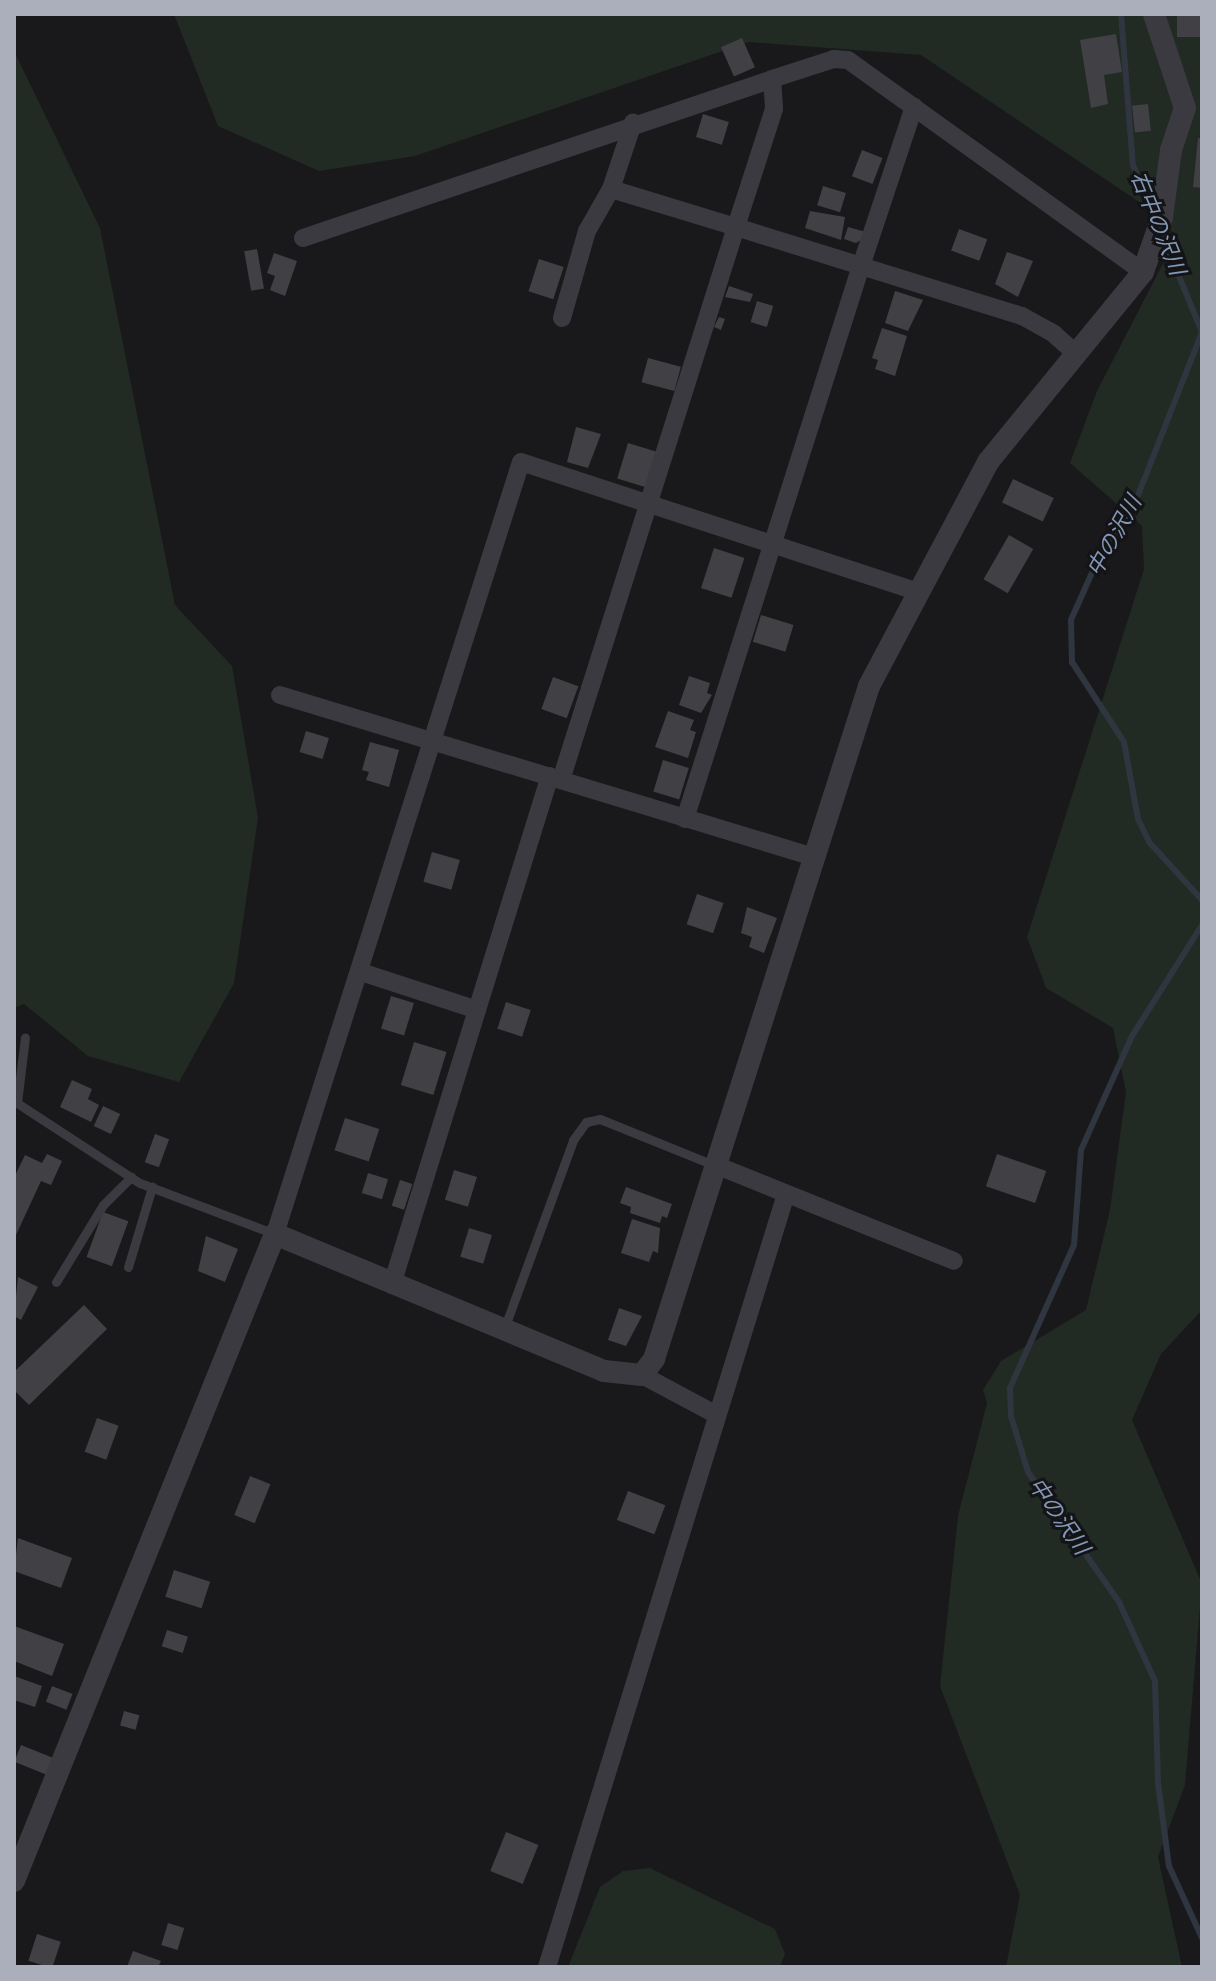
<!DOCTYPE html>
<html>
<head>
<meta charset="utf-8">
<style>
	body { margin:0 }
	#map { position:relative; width:1216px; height:1981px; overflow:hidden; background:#19191b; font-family:Signika,"Noto Sans JP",sans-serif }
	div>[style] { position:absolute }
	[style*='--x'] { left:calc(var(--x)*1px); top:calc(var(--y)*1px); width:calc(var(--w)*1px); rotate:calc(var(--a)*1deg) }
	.green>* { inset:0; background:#212a23 }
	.stream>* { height:6px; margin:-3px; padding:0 3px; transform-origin:3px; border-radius:3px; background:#2f3640 }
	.building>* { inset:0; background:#414145; transform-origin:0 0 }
	.service>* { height:9px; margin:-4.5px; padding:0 4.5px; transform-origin:4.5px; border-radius:4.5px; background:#3a3a40 }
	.minor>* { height:18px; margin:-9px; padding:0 9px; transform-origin:9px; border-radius:9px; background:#3a3a40 }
	.tertiary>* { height:22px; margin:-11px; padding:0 11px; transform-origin:11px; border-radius:11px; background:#3a3a40 }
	span { translate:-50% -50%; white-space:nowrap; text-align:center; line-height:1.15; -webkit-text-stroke:6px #141416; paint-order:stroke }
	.water-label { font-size:22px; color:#8397b6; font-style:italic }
	.frame { position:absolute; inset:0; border:16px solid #abaebb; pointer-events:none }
</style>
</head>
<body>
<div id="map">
	<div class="green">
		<i style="clip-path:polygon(174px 14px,1202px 14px,1202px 1310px,1161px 1354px,1132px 1420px,1202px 1584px,1185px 1785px,1158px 1857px,1182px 1967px,1006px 1967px,1020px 1895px,940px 1686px,958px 1516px,987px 1403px,983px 1390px,1001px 1361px,1086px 1310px,1110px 1210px,1126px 1092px,1113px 1028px,1046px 988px,1027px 937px,1144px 569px,1142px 526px,1070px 463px,1097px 391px,1172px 246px,1151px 210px,921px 55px,749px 42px,415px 156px,319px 171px,218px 126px)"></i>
		<i style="clip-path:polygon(14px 51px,100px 228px,175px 605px,232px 666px,258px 818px,234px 983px,179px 1082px,88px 1056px,24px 1004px,14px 1008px)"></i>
		<i style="clip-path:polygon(650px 1868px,775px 1929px,785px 1954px,780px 1967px,568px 1967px,600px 1887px,623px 1871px)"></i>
	</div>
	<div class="stream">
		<i style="--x:1121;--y:14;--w:151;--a:85.5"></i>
		<i style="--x:1133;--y:165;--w:57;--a:67.5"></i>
		<i style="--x:1162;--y:235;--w:105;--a:67.6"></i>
		<i style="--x:1202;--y:332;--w:198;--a:111.4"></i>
		<i style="--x:1130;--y:516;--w:42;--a:130.2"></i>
		<i style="--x:1103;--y:548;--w:79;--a:114"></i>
		<i style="--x:1071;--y:620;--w:42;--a:88.6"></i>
		<i style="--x:1072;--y:662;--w:95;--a:57"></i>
		<i style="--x:1124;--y:742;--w:78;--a:79.7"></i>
		<i style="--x:1138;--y:819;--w:25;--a:64"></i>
		<i style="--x:1149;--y:842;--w:79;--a:47.6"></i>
		<i style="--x:1202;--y:925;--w:131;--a:122.2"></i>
		<i style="--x:1132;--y:1036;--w:125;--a:114.1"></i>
		<i style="--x:1081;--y:1150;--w:95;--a:94.2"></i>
		<i style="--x:1074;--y:1245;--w:157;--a:114.1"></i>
		<i style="--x:1010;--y:1388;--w:28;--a:88"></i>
		<i style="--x:1011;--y:1416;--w:59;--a:73.1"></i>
		<i style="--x:1028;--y:1472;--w:159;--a:55"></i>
		<i style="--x:1119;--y:1602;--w:87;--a:65.5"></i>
		<i style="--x:1155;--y:1681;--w:102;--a:88.3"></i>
		<i style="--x:1158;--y:1783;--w:84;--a:82.5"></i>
		<i style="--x:1169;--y:1866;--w:79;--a:65.4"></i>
	</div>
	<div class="building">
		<i style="left:1177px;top:14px;width:25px;height:23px"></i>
		<i style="clip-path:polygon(1116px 34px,1122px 72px,1104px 75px,1108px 104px,1091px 108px,1080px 40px)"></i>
		<i style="left:742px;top:38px;width:32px;height:23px;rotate:66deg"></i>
		<i style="left:1148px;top:104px;width:27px;height:16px;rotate:84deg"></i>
		<i style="left:703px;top:114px;width:27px;height:24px;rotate:17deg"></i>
		<i style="clip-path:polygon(1198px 138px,1202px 139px,1202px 188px,1193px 187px)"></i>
		<i style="left:862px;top:150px;width:22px;height:28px;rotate:21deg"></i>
		<i style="left:823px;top:186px;width:24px;height:20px;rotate:17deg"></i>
		<i style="clip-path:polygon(810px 211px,845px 217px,841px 240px,805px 228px)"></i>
		<i style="clip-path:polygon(848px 227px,866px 232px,864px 238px,856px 243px,844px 239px)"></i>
		<i style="left:959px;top:229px;width:30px;height:23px;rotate:20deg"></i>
		<i style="left:257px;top:249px;width:40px;height:13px;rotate:80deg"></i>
		<i style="clip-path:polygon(1007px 252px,1033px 261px,1018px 297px,995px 284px)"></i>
		<i style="clip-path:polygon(274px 253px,297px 261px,285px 296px,270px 290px,275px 276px,267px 273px)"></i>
		<i style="left:539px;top:259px;width:26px;height:34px;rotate:18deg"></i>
		<i style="clip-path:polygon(729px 286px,753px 294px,750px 302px,725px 297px)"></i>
		<i style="clip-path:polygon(895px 291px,923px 300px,908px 331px,885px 323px)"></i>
		<i style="left:757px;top:301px;width:17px;height:22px;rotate:17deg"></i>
		<i style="clip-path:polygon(719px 317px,725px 319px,721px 330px,714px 327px)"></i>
		<i style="clip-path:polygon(882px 328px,907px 336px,895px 376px,875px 369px,878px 360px,872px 358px)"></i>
		<i style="left:648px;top:358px;width:34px;height:25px;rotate:15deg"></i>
		<i style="clip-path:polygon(576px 427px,601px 434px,588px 468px,567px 462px)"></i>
		<i style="left:628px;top:443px;width:30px;height:37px;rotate:17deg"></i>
		<i style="left:1013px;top:479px;width:45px;height:26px;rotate:25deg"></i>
		<i style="left:1009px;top:535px;width:28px;height:51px;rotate:30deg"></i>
		<i style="left:714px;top:548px;width:32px;height:42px;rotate:18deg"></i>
		<i style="left:761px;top:615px;width:34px;height:28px;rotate:17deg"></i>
		<i style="clip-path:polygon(689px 676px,710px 683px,707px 693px,712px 695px,701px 713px,679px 705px)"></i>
		<i style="left:553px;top:677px;width:27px;height:34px;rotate:20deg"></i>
		<i style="clip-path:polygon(668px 711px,694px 720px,690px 730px,696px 732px,688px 758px,655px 747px)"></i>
		<i style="left:306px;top:731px;width:24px;height:22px;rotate:17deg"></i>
		<i style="clip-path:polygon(370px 742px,399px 750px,389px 787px,366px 780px,369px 772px,362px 770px)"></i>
		<i style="left:663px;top:760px;width:27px;height:33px;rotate:17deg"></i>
		<i style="left:432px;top:852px;width:29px;height:31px;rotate:16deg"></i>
		<i style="left:697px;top:894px;width:28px;height:32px;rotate:19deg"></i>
		<i style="clip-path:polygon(747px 907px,777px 918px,764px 953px,749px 947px,752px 937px,741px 933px)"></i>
		<i style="left:391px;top:996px;width:24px;height:34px;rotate:17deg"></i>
		<i style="left:506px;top:1002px;width:26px;height:28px;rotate:18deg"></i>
		<i style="left:414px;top:1042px;width:34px;height:45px;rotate:17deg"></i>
		<i style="clip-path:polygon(72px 1080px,92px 1089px,88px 1099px,99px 1105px,91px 1122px,60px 1107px)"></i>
		<i style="left:103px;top:1106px;width:19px;height:22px;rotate:25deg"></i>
		<i style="left:345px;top:1118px;width:36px;height:34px;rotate:18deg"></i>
		<i style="left:155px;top:1134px;width:15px;height:30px;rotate:20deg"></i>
		<i style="clip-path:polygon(47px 1154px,62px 1161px,51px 1185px,41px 1181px,16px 1235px,14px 1178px,25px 1155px,42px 1163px)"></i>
		<i style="left:997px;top:1154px;width:52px;height:34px;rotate:19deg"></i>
		<i style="left:454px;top:1170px;width:24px;height:31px;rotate:17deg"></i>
		<i style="left:368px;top:1173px;width:21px;height:21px;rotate:17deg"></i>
		<i style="left:400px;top:1180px;width:13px;height:27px;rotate:18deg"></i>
		<i style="clip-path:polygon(626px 1187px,672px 1204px,667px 1218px,662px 1216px,660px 1223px,630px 1213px,631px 1207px,620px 1203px)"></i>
		<i style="left:103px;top:1212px;width:27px;height:48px;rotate:20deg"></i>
		<i style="clip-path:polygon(632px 1219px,660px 1228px,658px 1253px,653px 1251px,649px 1262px,621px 1253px)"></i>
		<i style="left:469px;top:1228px;width:24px;height:30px;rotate:17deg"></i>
		<i style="clip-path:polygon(206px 1236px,238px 1249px,225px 1282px,198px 1271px)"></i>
		<i style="clip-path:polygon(18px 1277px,38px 1287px,21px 1320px,14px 1316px)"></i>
		<i style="clip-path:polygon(84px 1305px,107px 1329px,29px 1405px,14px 1390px,14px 1372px)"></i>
		<i style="clip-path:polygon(619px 1308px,642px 1316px,626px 1346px,608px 1340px)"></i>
		<i style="left:97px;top:1418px;width:23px;height:36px;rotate:20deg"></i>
		<i style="left:250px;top:1476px;width:22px;height:42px;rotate:22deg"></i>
		<i style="left:628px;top:1491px;width:40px;height:31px;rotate:21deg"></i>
		<i style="clip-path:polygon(18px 1538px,72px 1558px,61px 1588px,14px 1571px)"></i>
		<i style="left:174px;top:1570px;width:38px;height:28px;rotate:18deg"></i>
		<i style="clip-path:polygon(14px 1626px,64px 1644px,52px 1676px,14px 1661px)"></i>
		<i style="left:167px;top:1630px;width:22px;height:17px;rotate:18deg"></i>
		<i style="clip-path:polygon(14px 1676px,42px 1686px,35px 1707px,14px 1700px)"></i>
		<i style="left:52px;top:1686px;width:22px;height:17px;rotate:21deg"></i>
		<i style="left:124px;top:1711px;width:16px;height:15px;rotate:15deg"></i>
		<i style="left:21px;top:1745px;width:35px;height:18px;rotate:22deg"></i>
		<i style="left:506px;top:1832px;width:35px;height:42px;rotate:22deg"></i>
		<i style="left:168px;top:1923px;width:17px;height:23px;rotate:17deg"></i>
		<i style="left:37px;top:1934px;width:25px;height:28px;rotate:18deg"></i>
		<i style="clip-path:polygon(133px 1951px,161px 1961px,158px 1967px,127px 1967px)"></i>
	</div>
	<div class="service">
		<i style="--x:14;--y:1101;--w:150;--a:33.1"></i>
		<i style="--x:140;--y:1183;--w:144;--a:20.7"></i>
		<i style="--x:17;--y:1103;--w:66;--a:-83.1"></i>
		<i style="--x:128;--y:1267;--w:84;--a:-73.3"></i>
		<i style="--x:56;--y:1282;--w:90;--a:-58.6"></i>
		<i style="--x:103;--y:1205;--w:40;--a:-45"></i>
		<i style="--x:504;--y:1329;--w:201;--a:-69.9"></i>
		<i style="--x:573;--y:1140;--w:22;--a:-54"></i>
		<i style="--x:586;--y:1122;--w:14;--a:-12"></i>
		<i style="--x:600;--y:1119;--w:123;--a:22"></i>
	</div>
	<div class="minor">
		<i style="--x:772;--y:79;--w:65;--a:-17.9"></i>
		<i style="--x:834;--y:59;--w:14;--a:4"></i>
		<i style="--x:848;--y:60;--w:363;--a:35.7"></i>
		<i style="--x:303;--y:238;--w:495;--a:-18.7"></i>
		<i style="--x:772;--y:79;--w:30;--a:86"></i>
		<i style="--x:774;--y:109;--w:124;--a:107.9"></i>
		<i style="--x:736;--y:227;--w:131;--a:17.3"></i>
		<i style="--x:861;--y:266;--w:168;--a:-71.6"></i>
		<i style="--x:562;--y:318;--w:91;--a:-74"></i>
		<i style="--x:587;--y:231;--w:48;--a:-60.3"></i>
		<i style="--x:611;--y:189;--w:70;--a:-71.6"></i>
		<i style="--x:280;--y:695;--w:558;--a:16.88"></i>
		<i style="--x:561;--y:780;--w:580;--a:-72.44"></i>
		<i style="--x:736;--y:227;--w:131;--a:-163.1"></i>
		<i style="--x:685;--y:819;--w:580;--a:-72.35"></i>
		<i style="--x:861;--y:266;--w:169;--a:17.3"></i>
		<i style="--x:1022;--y:316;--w:37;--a:29"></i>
		<i style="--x:1054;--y:334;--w:31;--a:42"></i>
		<i style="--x:361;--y:972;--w:122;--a:18.1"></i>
		<i style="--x:477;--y:1010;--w:288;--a:107.2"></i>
		<i style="--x:477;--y:1010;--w:245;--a:-72.7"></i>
		<i style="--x:718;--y:1166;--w:254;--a:21.9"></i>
		<i style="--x:275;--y:1234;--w:810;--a:-72.33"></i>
		<i style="--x:521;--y:462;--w:416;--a:18.1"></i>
		<i style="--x:642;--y:1375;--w:83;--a:28.1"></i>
		<i style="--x:547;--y:1967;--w:809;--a:-72.82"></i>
	</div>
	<div class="tertiary">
		<i style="--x:14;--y:1881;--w:698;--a:-68.03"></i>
		<i style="--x:275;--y:1234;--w:356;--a:22.6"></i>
		<i style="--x:604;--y:1371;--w:38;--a:6"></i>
		<i style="--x:642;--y:1375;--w:20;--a:-53"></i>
		<i style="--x:654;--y:1359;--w:707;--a:-72.28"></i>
		<i style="--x:869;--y:686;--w:254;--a:-62"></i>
		<i style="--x:988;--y:462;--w:245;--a:-50.8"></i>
		<i style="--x:1143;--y:272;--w:58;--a:-70.9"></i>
		<i style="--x:1162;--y:217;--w:68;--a:-82.3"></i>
		<i style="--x:1171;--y:150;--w:44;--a:-71.6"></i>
		<i style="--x:1185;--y:108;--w:99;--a:-108.3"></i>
	</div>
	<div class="water-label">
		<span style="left:1158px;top:223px;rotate:68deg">右中の沢川</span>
		<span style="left:1114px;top:536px;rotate:-61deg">中の沢川</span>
		<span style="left:1059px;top:1516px;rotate:55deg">中の沢川</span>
	</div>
	<div class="frame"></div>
</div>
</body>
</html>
